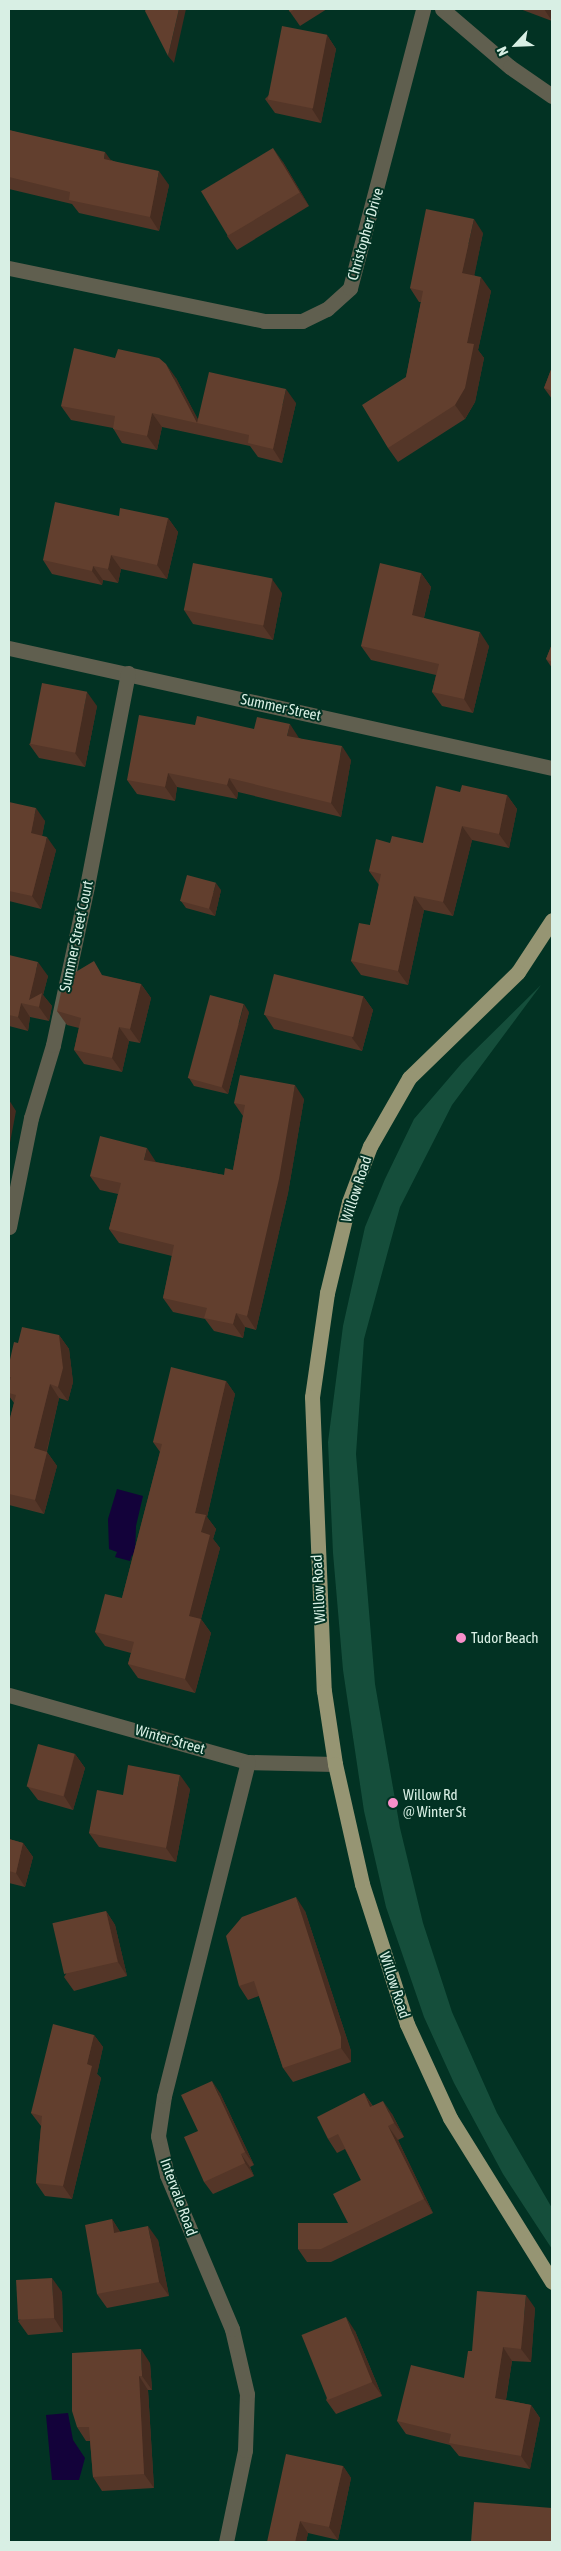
<!DOCTYPE html>
<html>
<head>
<meta charset="utf-8">
<style>
	body { margin:0 }
	#map { position:relative; width:561px; height:2551px; overflow:hidden; background:#023223; font-family:"Asap Condensed",sans-serif }
	div>[style] { position:absolute }
	[style*='--x'] { left:calc(var(--x)*1px); top:calc(var(--y)*1px); width:calc(var(--w)*1px); rotate:calc(var(--a)*1deg) }
	.green>* { inset:0; background:#154e3b }
	.water>* { inset:0; background:#13023a }
	.minor>* { height:15px; margin:-7.5px; padding:0 7.5px; transform-origin:7.5px; border-radius:7.5px; background:#605f4f }
	.major>* { height:15px; margin:-7.5px; padding:0 7.5px; transform-origin:7.5px; border-radius:7.5px; background:#969573 }
	.wall>* { inset:0; background:#543628 }
	.shaded-wall>* { inset:0; background:#452c20 }
	.building>* { inset:0; background:#623f2e; transform-origin:0 0 }
	.dots>* { width:14px; height:14px; translate:-50% -50%; box-sizing:border-box; border:2px solid #023223; border-radius:50% }
	span { translate:-50% -50%; white-space:nowrap; text-align:center; line-height:1.15; -webkit-text-stroke:4px #023223; paint-order:stroke }
	.street-label { font-size:15px; color:#d8efe4 }
	.poi-label { font-size:15px; color:#d8efe4 }
	.left { translate:0 -50%; text-align:left }
	.frame { position:absolute; inset:0; border:10px solid #d8efe4; pointer-events:none }
	.north { position:absolute; left:491px; top:20px; width:50px; height:50px; -webkit-text-stroke:4px #023223; paint-order:stroke; rotate:245deg; font-size:14px; font-weight:700; line-height:20px; text-align:center; color:#d8efe4 }
	.north::after { content:''; display:block; margin:auto; width:18px; height:22px; background:#d8efe4; clip-path:polygon(50% 0,100% 100%,50% 72%,0 100%) }
</style>
</head>
<body>
<div id="map">
	<div class="green">
		<i style="clip-path:polygon(541px 985px,452px 1105px,400px 1207px,364px 1339px,356px 1454px,375px 1684px,400px 1828px,423px 1923px,452px 2012px,497px 2113px,552px 2208px,552px 2249px,503px 2174px,454px 2083px,424px 2017px,386px 1907px,364px 1811px,343px 1670px,333px 1553px,328px 1442px,343px 1326px,365px 1227px,385px 1179px,414px 1119px,462px 1063px)"></i>
	</div>
	<div class="water">
		<i style="clip-path:polygon(117px 1489px,143px 1496px,136px 1526px,135px 1556px,132px 1555px,130px 1561px,115px 1557px,117px 1552px,109px 1549px,108px 1519px)"></i>
		<i style="clip-path:polygon(68px 2413px,73px 2440px,85px 2458px,79px 2480px,52px 2480px,46px 2415px)"></i>
	</div>
	<div class="minor">
		<i style="--x:442;--y:9;--w:89;--a:40.5"></i>
		<i style="--x:510;--y:67;--w:51;--a:34.6"></i>
		<i style="--x:9;--y:268;--w:260;--a:11.7"></i>
		<i style="--x:264;--y:321;--w:38;--a:0"></i>
		<i style="--x:302;--y:321;--w:28;--a:-26"></i>
		<i style="--x:327;--y:309;--w:31;--a:-42"></i>
		<i style="--x:350;--y:288;--w:288;--a:-75.3"></i>
		<i style="--x:9;--y:648;--w:556;--a:12.46"></i>
		<i style="--x:9;--y:1227;--w:111;--a:-78.6"></i>
		<i style="--x:31;--y:1118;--w:76;--a:-73.2"></i>
		<i style="--x:53;--y:1045;--w:163;--a:-77.9"></i>
		<i style="--x:87;--y:886;--w:217;--a:-79.1"></i>
		<i style="--x:9;--y:1695;--w:248;--a:15.7"></i>
		<i style="--x:248;--y:1762;--w:87;--a:1.3"></i>
		<i style="--x:226;--y:2542;--w:94;--a:-78.3"></i>
		<i style="--x:245;--y:2450;--w:56;--a:-88"></i>
		<i style="--x:247;--y:2394;--w:67;--a:-103"></i>
		<i style="--x:232;--y:2329;--w:167;--a:-112.9"></i>
		<i style="--x:167;--y:2175;--w:40;--a:-103"></i>
		<i style="--x:158;--y:2136;--w:40;--a:-81.5"></i>
		<i style="--x:164;--y:2096;--w:344;--a:-75.9"></i>
	</div>
	<div class="major">
		<i style="--x:552;--y:920;--w:62;--a:123.2"></i>
		<i style="--x:518;--y:972;--w:152;--a:135.8"></i>
		<i style="--x:409;--y:1078;--w:78;--a:119.8"></i>
		<i style="--x:370;--y:1146;--w:60;--a:110.6"></i>
		<i style="--x:349;--y:1202;--w:94;--a:103.6"></i>
		<i style="--x:327;--y:1293;--w:105;--a:98.2"></i>
		<i style="--x:312;--y:1397;--w:294;--a:87.7"></i>
		<i style="--x:324;--y:1691;--w:74;--a:81.4"></i>
		<i style="--x:335;--y:1764;--w:123;--a:77.3"></i>
		<i style="--x:362;--y:1884;--w:147;--a:72.2"></i>
		<i style="--x:407;--y:2024;--w:103;--a:65.4"></i>
		<i style="--x:450;--y:2118;--w:193;--a:58.1"></i>
	</div>
	<div class="wall">
		<i style="clip-path:polygon(288px 9px,327px 9px,300px 26px)"></i>
		<i style="clip-path:polygon(520px 9px,552px 9px,552px 21px)"></i>
		<i style="clip-path:polygon(327px 35px,336px 49px,321px 123px,275px 113px,265px 99px)"></i>
		<i style="clip-path:polygon(9px 130px,111px 160px,169px 185px,159px 231px,79px 213px,72px 204px,9px 189px)"></i>
		<i style="clip-path:polygon(283px 162px,309px 206px,237px 250px,227px 236px)"></i>
		<i style="clip-path:polygon(483px 233px,474px 275px,491px 291px,478px 350px,484px 358px,475px 402px,465px 419px,398px 462px,388px 448px,406px 377px,421px 302px,419px 302px,410px 288px)"></i>
		<i style="clip-path:polygon(552px 367px,552px 399px,544px 388px)"></i>
		<i style="clip-path:polygon(176px 378px,198px 420px,296px 403px,282px 463px,258px 457px,250px 446px,162px 427px,157px 450px,122px 443px,113px 428px,71px 420px,61px 406px)"></i>
		<i style="clip-path:polygon(119px 516px,168px 518px,178px 532px,167px 579px,121px 569px,118px 583px,103px 580px,102px 585px,52px 574px,43px 560px)"></i>
		<i style="clip-path:polygon(421px 573px,431px 587px,424px 618px,489px 646px,473px 713px,442px 706px,432px 692px,436px 675px,371px 660px,361px 646px)"></i>
		<i style="clip-path:polygon(282px 593px,273px 640px,193px 624px,184px 610px)"></i>
		<i style="clip-path:polygon(552px 644px,552px 668px,546px 659px)"></i>
		<i style="clip-path:polygon(97px 706px,85px 767px,39px 758px,29px 744px)"></i>
		<i style="clip-path:polygon(195px 725px,254px 729px,299px 738px,351px 760px,341px 817px,238px 792px,237px 799px,177px 787px,175px 801px,137px 794px,127px 780px)"></i>
		<i style="clip-path:polygon(460px 792px,507px 795px,517px 809px,509px 848px,472px 840px,453px 916px,424px 910px,408px 985px,361px 975px,351px 961px,370px 925px,379px 885px,369px 871px,390px 843px,423px 843px)"></i>
		<i style="clip-path:polygon(9px 802px,45px 821px,42px 836px,56px 850px,41px 909px,9px 901px)"></i>
		<i style="clip-path:polygon(221px 890px,215px 916px,186px 908px,181px 901px)"></i>
		<i style="clip-path:polygon(9px 955px,48px 976px,43px 995px,52px 1006px,49px 1021px,30px 1017px,28px 1031px,9px 1026px)"></i>
		<i style="clip-path:polygon(104px 976px,141px 984px,151px 998px,140px 1043px,129px 1041px,122px 1072px,84px 1064px,74px 1050px,79px 1028px,67px 1025px,57px 1011px)"></i>
		<i style="clip-path:polygon(363px 996px,373px 1010px,362px 1051px,274px 1029px,265px 1015px)"></i>
		<i style="clip-path:polygon(249px 1012px,228px 1094px,194px 1086px,189px 1078px)"></i>
		<i style="clip-path:polygon(304px 1099px,288px 1193px,256px 1330px,245px 1327px,243px 1338px,214px 1331px,205px 1319px,173px 1312px,163px 1298px,172px 1256px,119px 1243px,109px 1229px,118px 1194px,100px 1190px,90px 1176px,156px 1162px,224px 1175px,233px 1170px,243px 1116px,234px 1103px)"></i>
		<i style="clip-path:polygon(59px 1335px,69px 1349px,73px 1382px,68px 1401px,59px 1398px,47px 1452px,57px 1466px,44px 1514px,9px 1505px,9px 1422px,14px 1403px,9px 1396px,9px 1364px,18px 1343px)"></i>
		<i style="clip-path:polygon(226px 1381px,235px 1394px,207px 1517px,216px 1529px,213px 1539px,220px 1548px,201px 1619px,211px 1633px,195px 1693px,138px 1678px,128px 1664px,131px 1653px,105px 1646px,95px 1632px,122px 1598px,160px 1452px,153px 1442px)"></i>
		<i style="clip-path:polygon(75px 1754px,85px 1768px,73px 1810px,38px 1800px,28px 1787px)"></i>
		<i style="clip-path:polygon(190px 1789px,176px 1862px,99px 1847px,89px 1833px,123px 1795px)"></i>
		<i style="clip-path:polygon(9px 1839px,23px 1843px,33px 1857px,25px 1887px,9px 1883px)"></i>
		<i style="clip-path:polygon(106px 1911px,115px 1925px,127px 1976px,74px 1991px,64px 1977px)"></i>
		<i style="clip-path:polygon(305px 1911px,351px 2051px,351px 2062px,293px 2082px,283px 2068px,259px 1996px,248px 2000px,239px 1986px)"></i>
		<i style="clip-path:polygon(94px 2035px,103px 2047px,97px 2074px,101px 2078px,72px 2199px,45px 2196px,36px 2183px,41px 2126px,31px 2113px)"></i>
		<i style="clip-path:polygon(220px 2093px,254px 2165px,250px 2167px,254px 2176px,213px 2194px,204px 2182px,198px 2131px)"></i>
		<i style="clip-path:polygon(364px 2093px,373px 2106px,392px 2114px,404px 2137px,398px 2140px,433px 2213px,331px 2262px,307px 2262px,298px 2249px,348px 2223px,361px 2180px,345px 2149px,337px 2153px,328px 2139px)"></i>
		<i style="clip-path:polygon(112px 2219px,120px 2232px,158px 2240px,169px 2296px,107px 2308px,97px 2294px)"></i>
		<i style="clip-path:polygon(62px 2292px,63px 2332px,28px 2335px,18px 2321px)"></i>
		<i style="clip-path:polygon(535px 2308px,531px 2362px,512px 2361px,506px 2400px,531px 2405px,540px 2418px,530px 2469px,459px 2456px,450px 2445px,406px 2434px,397px 2421px,464px 2378px,472px 2351px)"></i>
		<i style="clip-path:polygon(355px 2331px,382px 2396px,336px 2414px,326px 2400px)"></i>
		<i style="clip-path:polygon(150px 2363px,152px 2390px,148px 2390px,154px 2488px,102px 2491px,93px 2477px,90px 2441px,86px 2441px,77px 2427px)"></i>
		<i style="clip-path:polygon(343px 2466px,351px 2478px,338px 2540px,308px 2533px,306px 2542px,267px 2542px)"></i>
	</div>
	<div class="shaded-wall">
		<i style="clip-path:polygon(179px 9px,186px 9px,174px 63px,168px 56px)"></i>
		<i style="clip-path:polygon(544px 9px,552px 9px,552px 21px)"></i>
		<i style="clip-path:polygon(327px 35px,336px 49px,321px 123px,312px 109px)"></i>
		<i style="clip-path:polygon(273px 148px,283px 162px,309px 206px,300px 193px)"></i>
		<i style="clip-path:polygon(105px 152px,115px 166px,104px 159px)"></i>
		<i style="clip-path:polygon(159px 171px,169px 185px,159px 231px,150px 217px)"></i>
		<i style="clip-path:polygon(474px 219px,483px 233px,472px 287px,462px 273px)"></i>
		<i style="clip-path:polygon(481px 277px,491px 291px,478px 350px,484px 358px,475px 402px,465px 419px,455px 405px,467px 343px)"></i>
		<i style="clip-path:polygon(166px 364px,176px 378px,200px 423px,197px 423px,207px 437px,197px 423px)"></i>
		<i style="clip-path:polygon(286px 389px,296px 403px,282px 463px,273px 449px)"></i>
		<i style="clip-path:polygon(152px 413px,162px 427px,157px 450px,147px 436px)"></i>
		<i style="clip-path:polygon(168px 518px,178px 532px,167px 579px,157px 565px)"></i>
		<i style="clip-path:polygon(111px 555px,121px 569px,118px 583px,108px 569px)"></i>
		<i style="clip-path:polygon(93px 566px,103px 580px,102px 585px,92px 571px)"></i>
		<i style="clip-path:polygon(421px 573px,431px 587px,421px 629px,412px 615px)"></i>
		<i style="clip-path:polygon(272px 579px,282px 593px,273px 640px,263px 626px)"></i>
		<i style="clip-path:polygon(480px 632px,489px 646px,473px 713px,464px 699px)"></i>
		<i style="clip-path:polygon(87px 692px,97px 706px,85px 767px,75px 753px)"></i>
		<i style="clip-path:polygon(290px 724px,299px 738px,297px 750px,287px 736px)"></i>
		<i style="clip-path:polygon(342px 746px,351px 760px,341px 817px,331px 803px)"></i>
		<i style="clip-path:polygon(168px 773px,177px 787px,175px 801px,165px 787px)"></i>
		<i style="clip-path:polygon(229px 778px,238px 792px,237px 799px,227px 785px)"></i>
		<i style="clip-path:polygon(507px 795px,517px 809px,509px 848px,499px 834px)"></i>
		<i style="clip-path:polygon(36px 808px,45px 821px,40px 846px,31px 833px)"></i>
		<i style="clip-path:polygon(462px 826px,472px 840px,453px 916px,443px 902px)"></i>
		<i style="clip-path:polygon(47px 837px,56px 850px,41px 909px,32px 896px)"></i>
		<i style="clip-path:polygon(216px 883px,221px 890px,215px 916px,209px 908px)"></i>
		<i style="clip-path:polygon(414px 896px,424px 910px,408px 985px,398px 971px)"></i>
		<i style="clip-path:polygon(38px 962px,48px 976px,43px 995px,52px 1006px,49px 1021px,39px 1007px,29px 1000px)"></i>
		<i style="clip-path:polygon(141px 984px,151px 998px,140px 1043px,130px 1029px)"></i>
		<i style="clip-path:polygon(363px 996px,373px 1010px,362px 1051px,352px 1038px)"></i>
		<i style="clip-path:polygon(21px 1003px,30px 1017px,28px 1031px,18px 1017px)"></i>
		<i style="clip-path:polygon(244px 1004px,249px 1012px,228px 1094px,222px 1087px)"></i>
		<i style="clip-path:polygon(119px 1027px,129px 1041px,122px 1072px,112px 1058px)"></i>
		<i style="clip-path:polygon(295px 1085px,304px 1099px,288px 1193px,256px 1330px,247px 1316px)"></i>
		<i style="clip-path:polygon(9px 1100px,16px 1111px,9px 1148px)"></i>
		<i style="clip-path:polygon(147px 1148px,156px 1162px,154px 1174px,144px 1160px)"></i>
		<i style="clip-path:polygon(236px 1313px,245px 1327px,243px 1338px,233px 1324px)"></i>
		<i style="clip-path:polygon(59px 1335px,69px 1349px,73px 1382px,68px 1401px,58px 1387px)"></i>
		<i style="clip-path:polygon(226px 1381px,235px 1394px,207px 1517px,216px 1529px,213px 1539px,220px 1548px,201px 1619px,211px 1633px,195px 1693px,185px 1679px,189px 1616px,201px 1532px,195px 1513px)"></i>
		<i style="clip-path:polygon(50px 1384px,59px 1398px,44px 1462px,34px 1448px)"></i>
		<i style="clip-path:polygon(47px 1452px,57px 1466px,44px 1514px,35px 1500px)"></i>
		<i style="clip-path:polygon(75px 1754px,85px 1768px,73px 1810px,64px 1796px)"></i>
		<i style="clip-path:polygon(180px 1775px,190px 1789px,176px 1862px,166px 1848px)"></i>
		<i style="clip-path:polygon(23px 1843px,33px 1857px,25px 1887px,16px 1873px)"></i>
		<i style="clip-path:polygon(296px 1897px,305px 1911px,351px 2051px,351px 2062px,341px 2048px)"></i>
		<i style="clip-path:polygon(106px 1911px,115px 1925px,127px 1976px,118px 1962px)"></i>
		<i style="clip-path:polygon(94px 2035px,103px 2047px,97px 2074px,101px 2078px,72px 2199px,63px 2186px,87px 2064px)"></i>
		<i style="clip-path:polygon(212px 2081px,220px 2093px,254px 2165px,245px 2152px)"></i>
		<i style="clip-path:polygon(364px 2093px,373px 2107px,370px 2107px)"></i>
		<i style="clip-path:polygon(383px 2101px,392px 2114px,404px 2137px,394px 2123px)"></i>
		<i style="clip-path:polygon(388px 2126px,398px 2140px,433px 2213px,424px 2199px)"></i>
		<i style="clip-path:polygon(241px 2154px,250px 2167px,254px 2176px,245px 2163px)"></i>
		<i style="clip-path:polygon(112px 2219px,121px 2233px,114px 2233px)"></i>
		<i style="clip-path:polygon(148px 2226px,158px 2240px,169px 2296px,159px 2282px)"></i>
		<i style="clip-path:polygon(52px 2278px,62px 2292px,63px 2332px,54px 2318px)"></i>
		<i style="clip-path:polygon(526px 2295px,535px 2308px,531px 2362px,521px 2349px)"></i>
		<i style="clip-path:polygon(346px 2317px,355px 2331px,382px 2396px,372px 2382px)"></i>
		<i style="clip-path:polygon(503px 2347px,512px 2361px,504px 2411px,495px 2398px)"></i>
		<i style="clip-path:polygon(141px 2349px,150px 2363px,152px 2390px,142px 2376px)"></i>
		<i style="clip-path:polygon(139px 2376px,148px 2390px,154px 2488px,144px 2474px)"></i>
		<i style="clip-path:polygon(531px 2405px,540px 2418px,530px 2469px,521px 2456px)"></i>
		<i style="clip-path:polygon(343px 2466px,351px 2478px,338px 2540px,329px 2527px)"></i>
		<i style="clip-path:polygon(300px 2521px,308px 2533px,306px 2542px,295px 2542px)"></i>
	</div>
	<div class="building">
		<i style="clip-path:polygon(146px 9px,179px 9px,168px 56px,145px 11px)"></i>
		<i style="clip-path:polygon(288px 9px,295px 9px,290px 12px)"></i>
		<i style="left:282px;top:26px;width:46px;height:75px;rotate:11deg"></i>
		<i style="clip-path:polygon(9px 130px,105px 152px,104px 159px,159px 171px,150px 217px,69px 200px,70px 192px,9px 177px)"></i>
		<i style="left:273px;top:148px;width:52px;height:84px;rotate:59deg"></i>
		<i style="clip-path:polygon(426px 209px,474px 219px,462px 273px,481px 277px,467px 343px,474px 344px,465px 388px,455px 405px,388px 448px,362px 405px,406px 377px,423px 291px,410px 288px)"></i>
		<i style="clip-path:polygon(74px 348px,115px 358px,118px 349px,159px 358px,166px 364px,197px 423px,152px 413px,147px 436px,113px 429px,115px 416px,61px 406px)"></i>
		<i style="clip-path:polygon(552px 367px,552px 391px,544px 388px)"></i>
		<i style="clip-path:polygon(209px 372px,286px 389px,273px 449px,248px 443px,249px 435px,197px 423px)"></i>
		<i style="clip-path:polygon(55px 502px,119px 516px,120px 508px,168px 518px,157px 565px,111px 555px,108px 569px,93px 566px,92px 571px,43px 560px)"></i>
		<i style="left:193px;top:563px;width:81px;height:48px;rotate:11deg"></i>
		<i style="clip-path:polygon(380px 563px,421px 573px,412px 615px,480px 632px,464px 699px,432px 692px,439px 664px,361px 646px)"></i>
		<i style="clip-path:polygon(552px 644px,552px 662px,546px 659px)"></i>
		<i style="left:42px;top:683px;width:46px;height:62px;rotate:11deg"></i>
		<i style="clip-path:polygon(139px 715px,195px 725px,197px 716px,254px 729px,257px 717px,290px 724px,287px 736px,342px 746px,331px 803px,229px 778px,227px 785px,168px 773px,165px 787px,127px 780px)"></i>
		<i style="clip-path:polygon(462px 785px,507px 795px,499px 834px,462px 826px,443px 902px,414px 896px,398px 971px,351px 961px,359px 923px,370px 925px,381px 874px,369px 871px,376px 839px,390px 843px,392px 836px,423px 843px,436px 786px,460px 792px)"></i>
		<i style="clip-path:polygon(9px 802px,36px 808px,31px 833px,47px 837px,32px 896px,9px 891px)"></i>
		<i style="left:187px;top:875px;width:30px;height:27px;rotate:15deg"></i>
		<i style="clip-path:polygon(9px 955px,38px 962px,29px 1000px,42px 993px,39px 1007px,21px 1003px,18px 1017px,9px 1015px)"></i>
		<i style="clip-path:polygon(94px 961px,102px 975px,141px 984px,130px 1029px,119px 1027px,112px 1058px,74px 1050px,81px 1018px,57px 1011px,64px 979px)"></i>
		<i style="left:274px;top:974px;width:92px;height:42px;rotate:14deg"></i>
		<i style="left:210px;top:995px;width:35px;height:86px;rotate:15deg"></i>
		<i style="clip-path:polygon(240px 1075px,295px 1085px,279px 1179px,247px 1316px,236px 1313px,233px 1324px,204px 1318px,207px 1308px,163px 1298px,174px 1245px,109px 1229px,121px 1183px,90px 1176px,100px 1136px,147px 1148px,144px 1160px,224px 1175px,225px 1168px,233px 1170px,245px 1105px,234px 1103px)"></i>
		<i style="clip-path:polygon(22px 1327px,59px 1335px,63px 1368px,58px 1387px,50px 1384px,34px 1448px,47px 1452px,35px 1500px,9px 1494px,9px 1422px,16px 1395px,9px 1393px,9px 1384px,11px 1377px,9px 1377px,9px 1364px,14px 1342px,18px 1343px)"></i>
		<i style="clip-path:polygon(171px 1367px,226px 1381px,195px 1513px,206px 1515px,201px 1532px,210px 1535px,189px 1616px,201px 1619px,185px 1679px,128px 1664px,134px 1642px,95px 1632px,105px 1594px,122px 1598px,162px 1444px,153px 1442px)"></i>
		<i style="left:38px;top:1744px;width:38px;height:44px;rotate:15deg"></i>
		<i style="clip-path:polygon(128px 1765px,180px 1775px,166px 1848px,89px 1833px,97px 1790px,123px 1795px)"></i>
		<i style="clip-path:polygon(9px 1839px,23px 1843px,16px 1873px,9px 1871px)"></i>
		<i style="clip-path:polygon(296px 1897px,341px 2037px,341px 2048px,283px 2068px,254px 1981px,239px 1986px,226px 1936px,242px 1917px)"></i>
		<i style="left:106px;top:1911px;width:52px;height:55px;rotate:77deg"></i>
		<i style="clip-path:polygon(53px 2024px,94px 2035px,87px 2064px,92px 2066px,63px 2186px,36px 2183px,42px 2116px,31px 2113px)"></i>
		<i style="clip-path:polygon(212px 2081px,245px 2152px,241px 2154px,245px 2163px,204px 2182px,184px 2137px,198px 2131px,181px 2095px)"></i>
		<i style="clip-path:polygon(364px 2093px,370px 2107px,383px 2101px,394px 2123px,388px 2126px,424px 2199px,321px 2249px,298px 2249px,298px 2223px,348px 2223px,333px 2194px,361px 2180px,338px 2134px,328px 2139px,317px 2117px)"></i>
		<i style="clip-path:polygon(112px 2219px,114px 2233px,148px 2226px,159px 2282px,97px 2294px,85px 2225px)"></i>
		<i style="left:52px;top:2278px;width:40px;height:36px;rotate:87deg"></i>
		<i style="clip-path:polygon(477px 2291px,526px 2295px,521px 2349px,503px 2347px,495px 2398px,531px 2405px,521px 2456px,449px 2443px,451px 2434px,397px 2421px,411px 2365px,464px 2378px,468px 2351px,472px 2351px)"></i>
		<i style="left:346px;top:2317px;width:70px;height:48px;rotate:68deg"></i>
		<i style="clip-path:polygon(141px 2349px,142px 2376px,139px 2376px,144px 2474px,93px 2477px,89px 2427px,77px 2427px,72px 2411px,72px 2353px)"></i>
		<i style="clip-path:polygon(286px 2454px,343px 2466px,329px 2527px,300px 2521px,295px 2542px,267px 2542px)"></i>
		<i style="clip-path:polygon(474px 2502px,552px 2508px,552px 2542px,471px 2542px)"></i>
	</div>
	<div class="dots">
		<i style="left:461px;top:1638px;background:#f98fca"></i>
		<i style="left:393px;top:1803px;background:#f98fca"></i>
	</div>
	<div class="street-label">
		<span style="left:365px;top:234px;rotate:-74deg">Christopher Drive</span>
		<span style="left:281px;top:707px;rotate:12deg">Summer Street</span>
		<span style="left:76px;top:936px;rotate:-78deg">Summer Street Court</span>
		<span style="left:356px;top:1189px;rotate:-72deg">Willow Road</span>
		<span style="left:318px;top:1589px;rotate:-93deg">Willow Road</span>
		<span style="left:170px;top:1739px;rotate:16deg">Winter Street</span>
		<span style="left:395px;top:1985px;rotate:72deg">Willow Road</span>
		<span style="left:179px;top:2197px;rotate:70deg">Intervale Road</span>
	</div>
	<div class="poi-label">
		<span class="left" style="left:471px;top:1638px">Tudor Beach</span>
		<span class="left" style="left:403px;top:1803px">Willow Rd<br>@ Winter St</span>
	</div>
	<div class="frame"></div>
	<div class="north">N</div>
</div>
</body>
</html>
